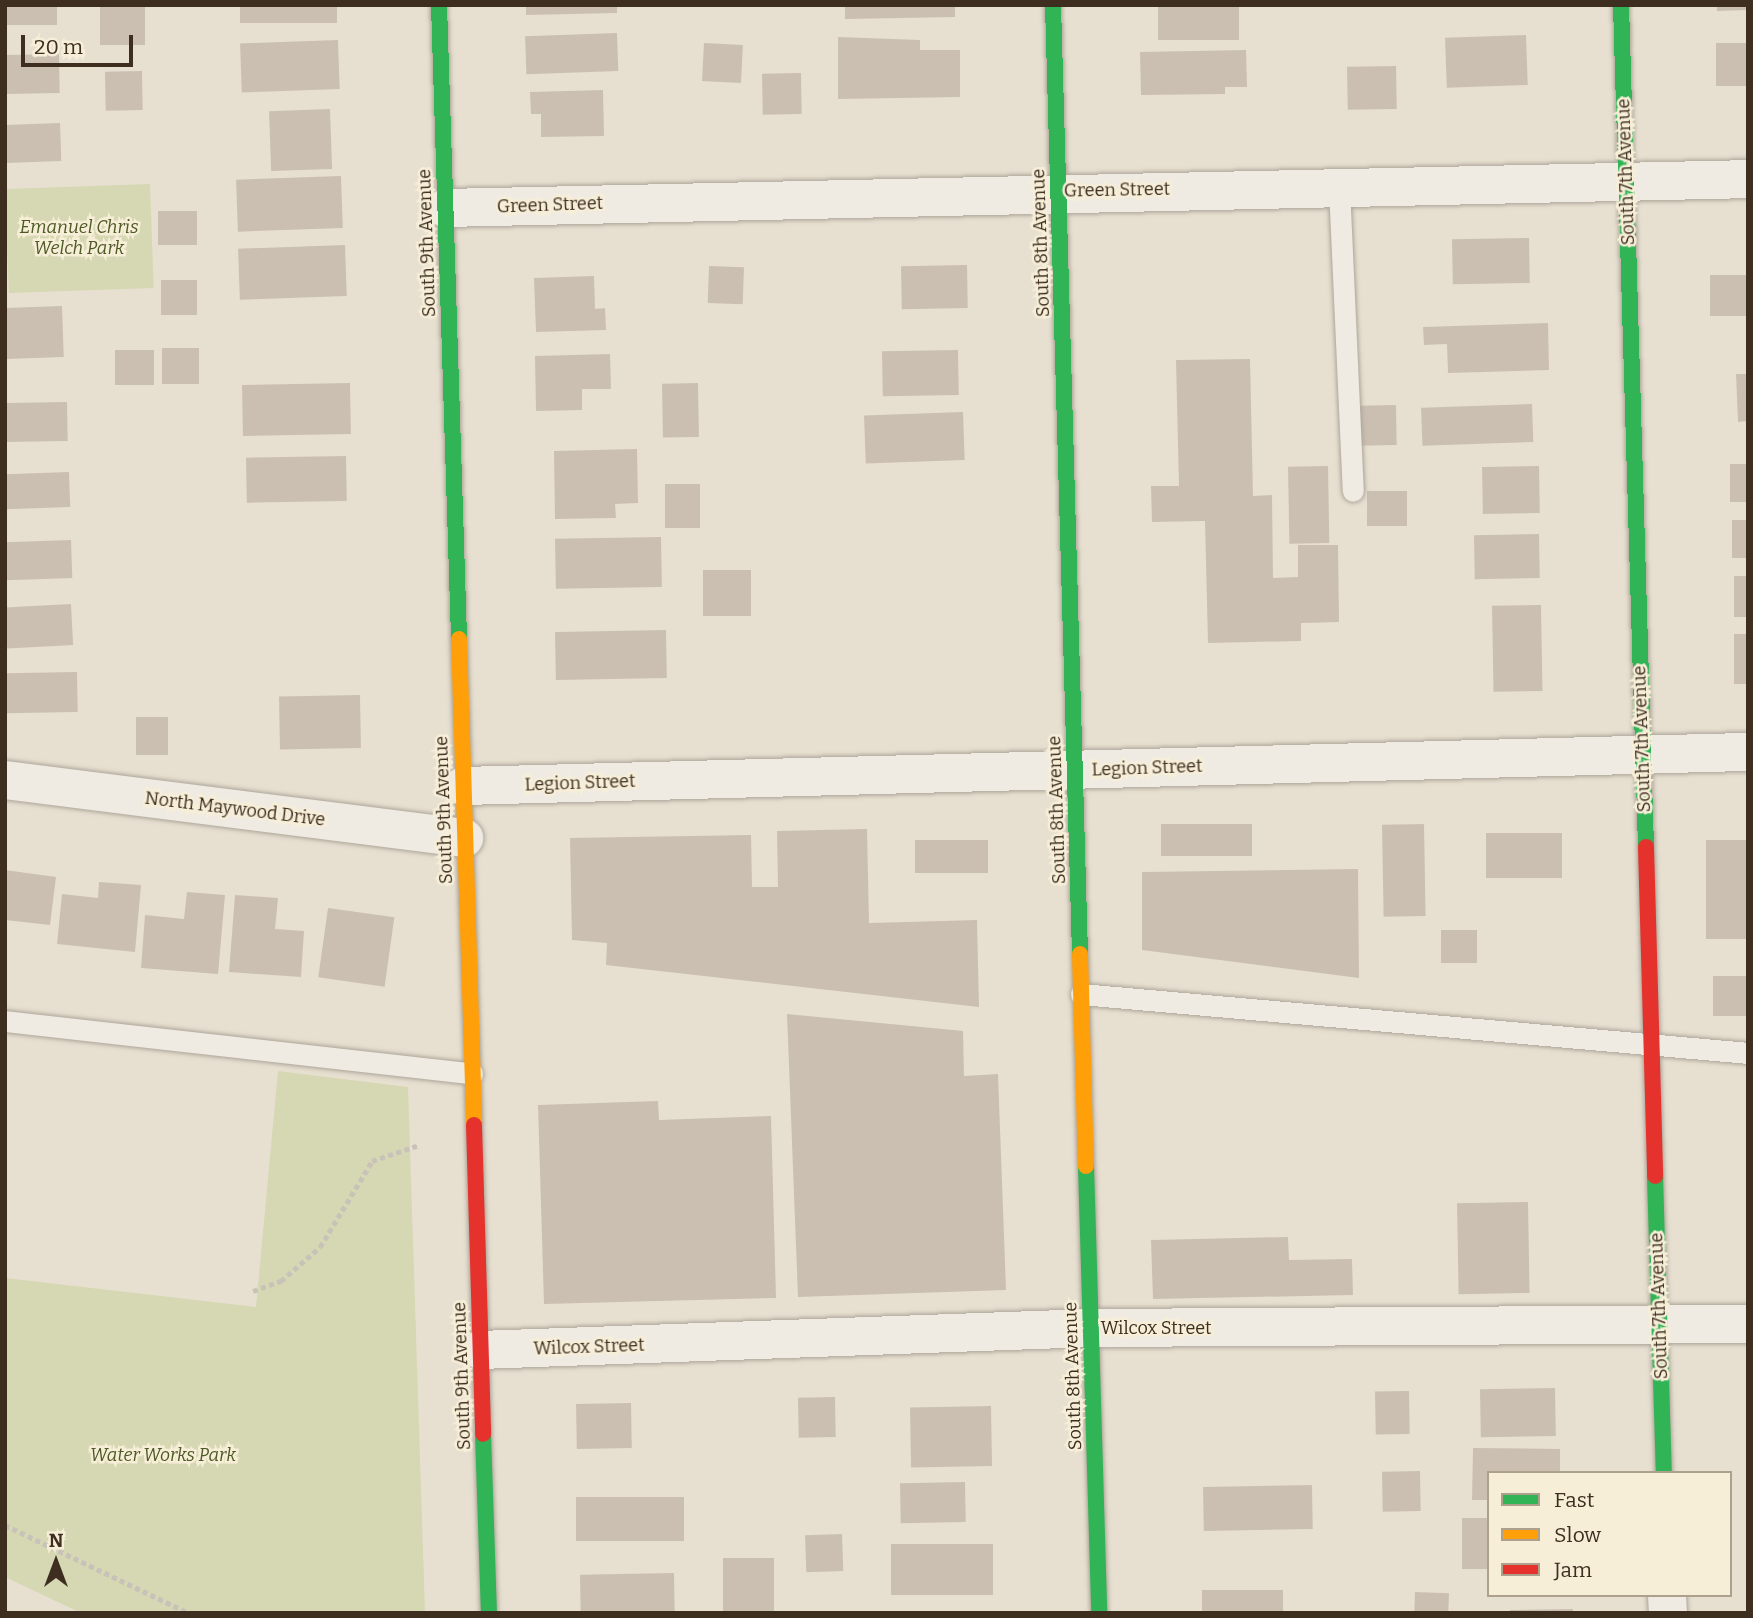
<!DOCTYPE html>
<html>
<head>
<meta charset="utf-8">
<style>
	body { margin:0 }
	#map { position:relative; width:1753px; height:1618px; overflow:hidden; background:#e7e0d1; font-family:Bitter,serif }
	div>[style] { position:absolute }
	[style*='--x'] { left:calc(var(--x)*1px); top:calc(var(--y)*1px); width:calc(var(--w)*1px); rotate:calc(var(--a)*1deg) }
	.green>* { inset:0; background:#d6d7b3; transform-origin:0 0 }
	.building>* { inset:0; background:#cbbfb2; transform-origin:0 0 }
	.path>* { height:4.5px; margin-top:-2.25px; transform-origin:0; background:repeating-linear-gradient(90deg,#c8c2b9 0 5px,transparent 0 8.5px) }
	.roads { filter:drop-shadow(0 0 2px #ada599) drop-shadow(0 0 2px #ada599) }
	.lane>* { height:21px; margin:-10.5px; padding:0 10.5px; transform-origin:10.5px; border-radius:10.5px; background:#efebe3 }
	.street>* { height:38px; margin:-19px; padding:0 19px; transform-origin:19px; border-radius:19px; background:#efebe3 }
	.fast>* { height:16px; margin:-8px; padding:0 8px; transform-origin:8px; border-radius:8px; background:#30b455 }
	.slow>* { height:16px; margin:-8px; padding:0 8px; transform-origin:8px; border-radius:8px; background:#ff9f0a }
	.jam>* { height:16px; margin:-8px; padding:0 8px; transform-origin:8px; border-radius:8px; background:#e5322d }
	span { translate:-50% -50%; white-space:nowrap; text-align:center; line-height:1.15; -webkit-text-stroke:5px #f7eed8; paint-order:stroke }
	.street-label { font-size:18px; color:#3d2e20 }
	.park-label { font-size:18px; color:#4d5a26; font-style:italic }
	.frame { position:absolute; inset:0; border:7px solid #3d2e20; pointer-events:none }
	.legend { position:absolute; left:1487px; top:1471px; width:245px; height:126px; box-sizing:border-box; background:#f7eed8; border:2px solid #ada18e; margin:0; padding:9px 12px; list-style:none; font-size:21px; color:#3d2e20 }
	.legend li { display:flex; align-items:center; gap:14px; height:35px }
	.legend b { width:35px; border:2px solid #ada18e }
	.north { position:absolute; left:21px; top:1527px; width:70px; height:70px; -webkit-text-stroke:5px #f7eed8; paint-order:stroke; rotate:0deg; font-size:19px; font-weight:700; line-height:28px; text-align:center; color:#3d2e20 }
	.north::after { content:''; display:block; margin:auto; width:24px; height:32px; background:#3d2e20; clip-path:polygon(50% 0,100% 100%,50% 72%,0 100%) }
	.scale { position:absolute; left:21px; top:35px; width:112px; height:32px; box-sizing:border-box; border:4px solid #3d2e20; border-top:0; padding-left:9px; font-size:21px; line-height:24px; white-space:nowrap; color:#3d2e20; -webkit-text-stroke:5px #f7eed8; paint-order:stroke }
</style>
</head>
<body>
<div id="map">
	<div class="green">
		<i style="left:150px;top:184px;width:104px;height:145px;rotate:88deg"></i>
		<i style="clip-path:polygon(278px 1071px,408px 1087px,425px 1613px,81px 1613px,5px 1577px,5px 1278px,256px 1307px)"></i>
	</div>
	<div class="building">
		<i style="left:5px;top:5px;width:52px;height:20px"></i>
		<i style="left:100px;top:5px;width:45px;height:40px"></i>
		<i style="left:240px;top:5px;width:97px;height:18px"></i>
		<i style="clip-path:polygon(526px 5px,617px 5px,617px 13px,526px 15px)"></i>
		<i style="clip-path:polygon(845px 5px,955px 5px,955px 17px,845px 19px)"></i>
		<i style="left:1158px;top:5px;width:81px;height:35px"></i>
		<i style="clip-path:polygon(1717px 5px,1748px 5px,1748px 10px,1717px 11px)"></i>
		<i style="left:617px;top:33px;width:38px;height:92px;rotate:88deg"></i>
		<i style="left:1526px;top:35px;width:50px;height:81px;rotate:88deg"></i>
		<i style="clip-path:polygon(838px 37px,920px 40px,920px 50px,960px 50px,960px 97px,838px 99px)"></i>
		<i style="left:338px;top:40px;width:49px;height:98px;rotate:88deg"></i>
		<i style="left:704px;top:43px;width:39px;height:38px;rotate:3deg"></i>
		<i style="left:1748px;top:43px;width:43px;height:32px;rotate:90deg"></i>
		<i style="clip-path:polygon(1246px 50px,1247px 87px,1225px 87px,1225px 94px,1141px 95px,1140px 52px)"></i>
		<i style="left:59px;top:54px;width:39px;height:54px;rotate:89deg"></i>
		<i style="left:1396px;top:66px;width:43px;height:49px;rotate:89deg"></i>
		<i style="left:142px;top:71px;width:39px;height:37px;rotate:89deg"></i>
		<i style="left:801px;top:73px;width:41px;height:39px;rotate:89deg"></i>
		<i style="clip-path:polygon(603px 90px,604px 136px,541px 137px,541px 114px,531px 114px,530px 92px)"></i>
		<i style="left:330px;top:109px;width:60px;height:61px;rotate:88deg"></i>
		<i style="left:60px;top:123px;width:38px;height:55px;rotate:88deg"></i>
		<i style="left:341px;top:176px;width:52px;height:105px;rotate:88deg"></i>
		<i style="left:158px;top:211px;width:39px;height:34px"></i>
		<i style="left:1529px;top:238px;width:45px;height:77px;rotate:89deg"></i>
		<i style="left:345px;top:245px;width:51px;height:107px;rotate:88deg"></i>
		<i style="left:967px;top:265px;width:43px;height:66px;rotate:89deg"></i>
		<i style="left:709px;top:266px;width:35px;height:37px;rotate:2deg"></i>
		<i style="left:1748px;top:275px;width:41px;height:38px;rotate:90deg"></i>
		<i style="clip-path:polygon(594px 276px,595px 309px,605px 308px,606px 330px,536px 332px,534px 278px)"></i>
		<i style="left:161px;top:280px;width:36px;height:35px"></i>
		<i style="left:62px;top:306px;width:51px;height:57px;rotate:88deg"></i>
		<i style="clip-path:polygon(1548px 323px,1549px 370px,1448px 373px,1447px 344px,1424px 345px,1423px 327px)"></i>
		<i style="left:199px;top:348px;width:36px;height:37px;rotate:90deg"></i>
		<i style="left:154px;top:350px;width:35px;height:39px;rotate:90deg"></i>
		<i style="left:958px;top:350px;width:45px;height:76px;rotate:89deg"></i>
		<i style="clip-path:polygon(610px 354px,611px 389px,582px 389px,582px 410px,536px 411px,535px 356px)"></i>
		<i style="clip-path:polygon(1250px 359px,1253px 496px,1272px 495px,1273px 578px,1298px 577px,1298px 545px,1338px 545px,1339px 622px,1301px 623px,1301px 641px,1208px 643px,1205px 521px,1152px 522px,1151px 486px,1179px 486px,1176px 360px)"></i>
		<i style="clip-path:polygon(1736px 374px,1748px 374px,1748px 421px,1738px 422px)"></i>
		<i style="left:350px;top:383px;width:51px;height:108px;rotate:89deg"></i>
		<i style="left:698px;top:383px;width:54px;height:36px;rotate:89deg"></i>
		<i style="left:67px;top:402px;width:39px;height:62px;rotate:89deg"></i>
		<i style="left:1532px;top:404px;width:38px;height:111px;rotate:88deg"></i>
		<i style="left:1396px;top:405px;width:40px;height:39px;rotate:89deg"></i>
		<i style="left:963px;top:412px;width:48px;height:99px;rotate:88deg"></i>
		<i style="clip-path:polygon(637px 449px,638px 503px,615px 504px,616px 518px,555px 519px,554px 451px)"></i>
		<i style="left:346px;top:456px;width:45px;height:100px;rotate:89deg"></i>
		<i style="left:1730px;top:464px;width:18px;height:38px"></i>
		<i style="left:1328px;top:466px;width:77px;height:40px;rotate:89deg"></i>
		<i style="left:1539px;top:466px;width:47px;height:57px;rotate:89deg"></i>
		<i style="left:69px;top:472px;width:35px;height:64px;rotate:88deg"></i>
		<i style="left:665px;top:484px;width:35px;height:44px"></i>
		<i style="left:1367px;top:491px;width:40px;height:35px"></i>
		<i style="left:1732px;top:520px;width:16px;height:38px"></i>
		<i style="left:1539px;top:534px;width:44px;height:65px;rotate:89deg"></i>
		<i style="left:661px;top:537px;width:50px;height:106px;rotate:89deg"></i>
		<i style="left:71px;top:540px;width:38px;height:66px;rotate:88deg"></i>
		<i style="left:703px;top:570px;width:48px;height:46px"></i>
		<i style="left:1734px;top:576px;width:14px;height:41px"></i>
		<i style="left:71px;top:604px;width:41px;height:66px;rotate:87deg"></i>
		<i style="left:1541px;top:605px;width:86px;height:49px;rotate:89deg"></i>
		<i style="left:666px;top:630px;width:48px;height:111px;rotate:89deg"></i>
		<i style="left:1734px;top:634px;width:14px;height:50px"></i>
		<i style="left:77px;top:672px;width:40px;height:72px;rotate:89deg"></i>
		<i style="left:360px;top:695px;width:53px;height:81px;rotate:89deg"></i>
		<i style="left:136px;top:717px;width:32px;height:38px"></i>
		<i style="left:1161px;top:824px;width:91px;height:32px"></i>
		<i style="left:1424px;top:824px;width:92px;height:42px;rotate:89deg"></i>
		<i style="clip-path:polygon(867px 829px,869px 923px,977px 920px,979px 1007px,606px 965px,607px 943px,572px 940px,570px 838px,751px 835px,752px 887px,778px 887px,777px 831px)"></i>
		<i style="left:1486px;top:833px;width:76px;height:45px"></i>
		<i style="left:988px;top:840px;width:33px;height:73px;rotate:90deg"></i>
		<i style="left:1748px;top:840px;width:99px;height:42px;rotate:90deg"></i>
		<i style="clip-path:polygon(1358px 869px,1359px 978px,1142px 950px,1142px 872px)"></i>
		<i style="clip-path:polygon(5px 870px,56px 877px,50px 925px,5px 920px)"></i>
		<i style="clip-path:polygon(99px 882px,141px 885px,135px 952px,57px 944px,62px 894px,98px 898px)"></i>
		<i style="clip-path:polygon(187px 892px,225px 895px,218px 974px,141px 968px,145px 915px,184px 919px)"></i>
		<i style="clip-path:polygon(235px 895px,278px 898px,275px 929px,304px 931px,301px 977px,229px 972px)"></i>
		<i style="left:328px;top:908px;width:67px;height:70px;rotate:8deg"></i>
		<i style="left:1441px;top:930px;width:36px;height:33px"></i>
		<i style="left:1748px;top:976px;width:40px;height:35px;rotate:90deg"></i>
		<i style="clip-path:polygon(787px 1014px,963px 1031px,964px 1076px,998px 1074px,1006px 1290px,798px 1297px)"></i>
		<i style="clip-path:polygon(658px 1101px,659px 1120px,771px 1116px,776px 1298px,544px 1304px,538px 1105px)"></i>
		<i style="left:1528px;top:1202px;width:91px;height:71px;rotate:89deg"></i>
		<i style="clip-path:polygon(1288px 1237px,1289px 1260px,1352px 1259px,1353px 1295px,1153px 1299px,1151px 1240px)"></i>
		<i style="left:1555px;top:1388px;width:48px;height:75px;rotate:89deg"></i>
		<i style="left:1409px;top:1391px;width:43px;height:34px;rotate:89deg"></i>
		<i style="left:835px;top:1397px;width:40px;height:37px;rotate:89deg"></i>
		<i style="left:631px;top:1403px;width:45px;height:55px;rotate:89deg"></i>
		<i style="left:991px;top:1406px;width:60px;height:81px;rotate:89deg"></i>
		<i style="clip-path:polygon(1473px 1448px,1560px 1449px,1560px 1473px,1489px 1473px,1489px 1500px,1472px 1500px)"></i>
		<i style="left:1420px;top:1471px;width:40px;height:38px;rotate:89deg"></i>
		<i style="left:965px;top:1482px;width:40px;height:65px;rotate:89deg"></i>
		<i style="left:1312px;top:1485px;width:44px;height:109px;rotate:89deg"></i>
		<i style="left:684px;top:1497px;width:44px;height:108px;rotate:90deg"></i>
		<i style="left:1489px;top:1518px;width:51px;height:27px;rotate:90deg"></i>
		<i style="left:842px;top:1534px;width:37px;height:37px;rotate:88deg"></i>
		<i style="left:993px;top:1544px;width:51px;height:102px;rotate:90deg"></i>
		<i style="left:774px;top:1558px;width:54px;height:51px;rotate:90deg"></i>
		<i style="left:674px;top:1573px;width:40px;height:94px;rotate:89deg"></i>
		<i style="left:1283px;top:1590px;width:23px;height:81px;rotate:90deg"></i>
		<i style="left:1415px;top:1592px;width:34px;height:21px;rotate:2deg"></i>
		<i style="clip-path:polygon(1573px 1609px,1573px 1613px,1510px 1613px,1510px 1610px)"></i>
	</div>
	<div class="path">
		<i style="--x:253;--y:1291;--w:30;--a:-20"></i>
		<i style="--x:281;--y:1281;--w:52;--a:-41.1"></i>
		<i style="--x:320;--y:1247;--w:100;--a:-58.8"></i>
		<i style="--x:372;--y:1161;--w:50;--a:-18.8"></i>
		<i style="--x:5;--y:1525;--w:204;--a:25.6"></i>
	</div>
	<div class="roads">
		<div class="lane">
			<i style="--x:1339;--y:187;--w:304;--a:87.4"></i>
			<i style="--x:1081;--y:994;--w:670;--a:5.05"></i>
			<i style="--x:5;--y:1021;--w:470;--a:6.4"></i>
		</div>
		<div class="street">
			<i style="--x:445;--y:208;--w:1303;--a:-1.27"></i>
			<i style="--x:5;--y:780;--w:463;--a:7.2"></i>
			<i style="--x:463;--y:786;--w:1285;--a:-1.52"></i>
			<i style="--x:480;--y:1350;--w:611;--a:-2.06"></i>
			<i style="--x:1091;--y:1328;--w:657;--a:-0.35"></i>
			<i style="--x:1667;--y:1595;--w:18;--a:87"></i>
		</div>
		<div class="fast">
			<i style="--x:439;--y:5;--w:634;--a:88.19"></i>
			<i style="--x:1053;--y:5;--w:949;--a:88.37"></i>
			<i style="--x:1621;--y:5;--w:842;--a:88.3"></i>
			<i style="--x:1086;--y:1166;--w:447;--a:88.3"></i>
			<i style="--x:1655;--y:1176;--w:297;--a:88.3"></i>
			<i style="--x:483;--y:1434;--w:179;--a:88.1"></i>
		</div>
		<div class="slow">
			<i style="--x:459;--y:639;--w:486;--a:88.2"></i>
			<i style="--x:1080;--y:954;--w:212;--a:88.4"></i>
		</div>
		<div class="jam">
			<i style="--x:1646;--y:847;--w:329;--a:88.4"></i>
			<i style="--x:474;--y:1125;--w:309;--a:88.3"></i>
		</div>
	</div>
	<div class="street-label">
		<span style="left:1626px;top:172px;rotate:-92deg">South 7th Avenue</span>
		<span style="left:1117px;top:190px;rotate:-1deg">Green Street</span>
		<span style="left:550px;top:205px;rotate:-2deg">Green Street</span>
		<span style="left:427px;top:243px;rotate:-92deg">South 9th Avenue</span>
		<span style="left:1041px;top:243px;rotate:-92deg">South 8th Avenue</span>
		<span style="left:1642px;top:739px;rotate:-92deg">South 7th Avenue</span>
		<span style="left:1147px;top:768px;rotate:-2deg">Legion Street</span>
		<span style="left:580px;top:783px;rotate:-2deg">Legion Street</span>
		<span style="left:235px;top:809px;rotate:7deg">North Maywood Drive</span>
		<span style="left:444px;top:810px;rotate:-92deg">South 9th Avenue</span>
		<span style="left:1057px;top:810px;rotate:-92deg">South 8th Avenue</span>
		<span style="left:1659px;top:1306px;rotate:-92deg">South 7th Avenue</span>
		<span style="left:1156px;top:1328px">Wilcox Street</span>
		<span style="left:589px;top:1347px;rotate:-2deg">Wilcox Street</span>
		<span style="left:462px;top:1376px;rotate:-92deg">South 9th Avenue</span>
		<span style="left:1073px;top:1376px;rotate:-92deg">South 8th Avenue</span>
	</div>
	<div class="park-label">
		<span style="left:79px;top:238px">Emanuel Chris<br>Welch Park</span>
		<span style="left:163px;top:1455px">Water Works Park</span>
	</div>
	<div class="frame"></div>
	<ul class="legend">
	<li><b style="height:9px;background:#30b455"></b>Fast</li>
	<li><b style="height:9px;background:#ff9f0a"></b>Slow</li>
	<li><b style="height:9px;background:#e5322d"></b>Jam</li>
	</ul>
	<div class="north">N</div>
	<div class="scale">20 m</div>
</div>
</body>
</html>
